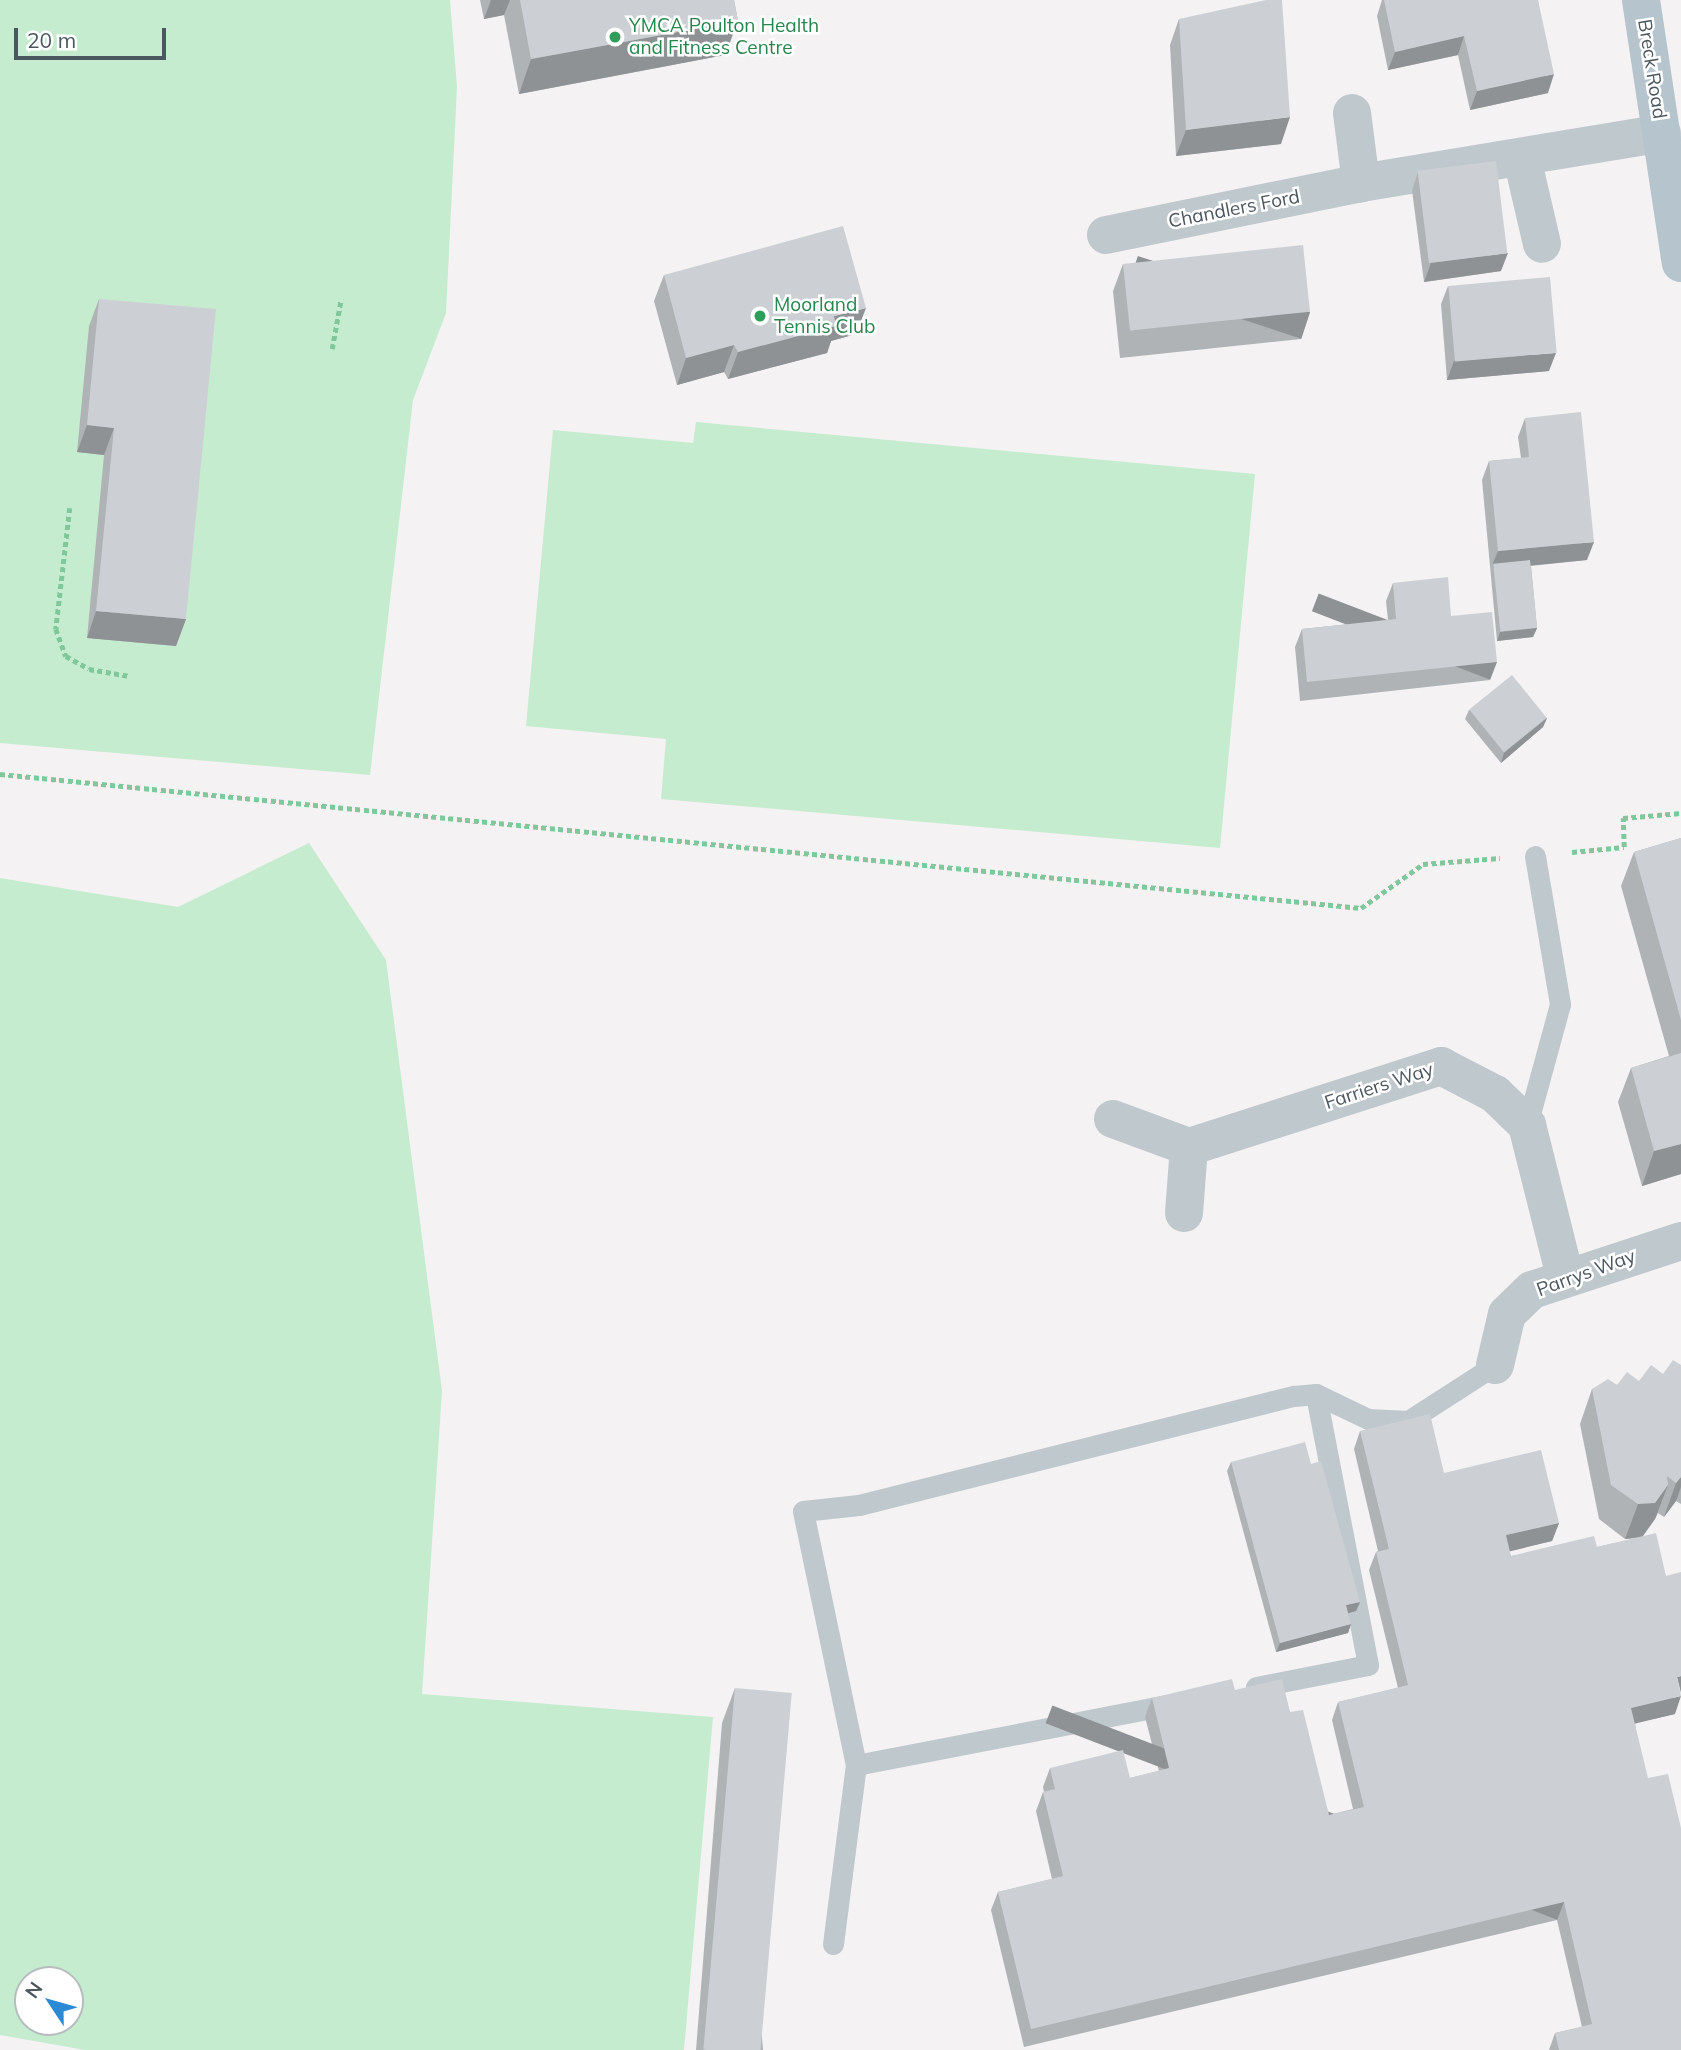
<!DOCTYPE html>
<html>
<head>
<meta charset="utf-8">
<style>
	body { margin:0 }
	#map { position:relative; width:1681px; height:2050px; overflow:hidden; background:#f4f2f2; font-family:Mulish,sans-serif }
	div>[style] { position:absolute }
	[style*='--x'] { left:calc(var(--x)*1px); top:calc(var(--y)*1px); width:calc(var(--w)*1px); rotate:calc(var(--a)*1deg) }
	.green>* { inset:0; background:#c6ecd0 }
	.path>* { height:4.5px; margin-top:-2.25px; transform-origin:0; background:repeating-linear-gradient(90deg,#81c79c 0 5px,transparent 0 8.5px) }
	.lane>* { height:21px; margin:-10.5px; padding:0 10.5px; transform-origin:10.5px; border-radius:10.5px; background:#bfc8cd }
	.street>* { height:38px; margin:-19px; padding:0 19px; transform-origin:19px; border-radius:19px; background:#bfc8cd }
	.primary>* { height:38px; margin:-19px; padding:0 19px; transform-origin:19px; border-radius:19px; background:#b5c4cd }
	.wall>* { inset:0; background:#afb3b6 }
	.shaded-wall>* { inset:0; background:#8f9294; transform-origin:0 0 }
	.building>* { inset:0; background:#ccd0d4; transform-origin:0 0 }
	.dots>* { width:19px; height:19px; translate:-50% -50%; box-sizing:border-box; border:4px solid #fff; border-radius:50% }
	span { translate:-50% -50%; white-space:nowrap; text-align:center; line-height:1.15; -webkit-text-stroke:5px #fff; paint-order:stroke }
	.leisure-label { font-size:19px; color:#27864d }
	.left { translate:0 -50%; text-align:left }
	.street-label { font-size:19px; color:#4b575e }
	.north { position:absolute; left:14px; top:1966px; width:70px; height:70px; box-sizing:border-box; background:#fff; border:2px solid #b7bcbf; border-radius:50%; rotate:306deg; font-size:19px; font-weight:700; line-height:28px; text-align:center; color:#4b575e }
	.north::after { content:''; display:block; margin:auto; width:24px; height:32px; background:#2c8ad4; clip-path:polygon(50% 0,100% 100%,50% 72%,0 100%) }
	.scale { position:absolute; left:14px; top:28px; width:152px; height:32px; box-sizing:border-box; border:4px solid #4b575e; border-top:0; padding-left:9px; font-size:21px; line-height:24px; white-space:nowrap; color:#4b575e; -webkit-text-stroke:5px #fff; paint-order:stroke }
</style>
</head>
<body>
<div id="map">
	<div class="green">
		<i style="clip-path:polygon(0 0,450px 0,457px 87px,446px 313px,413px 400px,370px 775px,0 743px)"></i>
		<i style="clip-path:polygon(696px 422px,1255px 474px,1220px 848px,661px 799px,666px 739px,526px 726px,553px 430px,693px 443px)"></i>
		<i style="clip-path:polygon(evenodd,309px 843px,386px 960px,442px 1391px,422px 1694px,713px 1717px,684px 2050px,85px 2050px,0 2035px,0 878px,178px 907px,309px 843px,28px 1980px,70px 1980px,70px 2022px,28px 2022px,28px 1980px)"></i>
	</div>
	<div class="path">
		<i style="--x:332;--y:349;--w:51;--a:-79.8"></i>
		<i style="--x:70;--y:508;--w:122;--a:96.6"></i>
		<i style="--x:56;--y:629;--w:29;--a:70"></i>
		<i style="--x:66;--y:656;--w:26;--a:29"></i>
		<i style="--x:89;--y:669;--w:41;--a:9.9"></i>
		<i style="--x:0;--y:774;--w:1368;--a:5.62"></i>
		<i style="--x:1361;--y:908;--w:76;--a:-35.4"></i>
		<i style="--x:1423;--y:864;--w:77;--a:-4.5"></i>
		<i style="--x:1572;--y:852;--w:52;--a:-5.5"></i>
		<i style="--x:1624;--y:847;--w:29;--a:-92"></i>
		<i style="--x:1623;--y:818;--w:58;--a:-4.9"></i>
	</div>
	<div class="lane">
		<i style="--x:1527;--y:1125;--w:125;--a:-74.7"></i>
		<i style="--x:1560;--y:1004;--w:150;--a:-99.6"></i>
		<i style="--x:1256;--y:1687;--w:114;--a:-11.1"></i>
		<i style="--x:1368;--y:1665;--w:276;--a:-100.9"></i>
		<i style="--x:856;--y:1765;--w:327;--a:-10.9"></i>
		<i style="--x:833;--y:1944;--w:180;--a:-82.7"></i>
		<i style="--x:856;--y:1765;--w:259;--a:-101.8"></i>
		<i style="--x:803;--y:1511;--w:56;--a:-6.1"></i>
		<i style="--x:859;--y:1505;--w:448;--a:-14.1"></i>
		<i style="--x:1294;--y:1396;--w:22;--a:-5"></i>
		<i style="--x:1316;--y:1394;--w:58;--a:25.7"></i>
		<i style="--x:1368;--y:1419;--w:40;--a:2.9"></i>
		<i style="--x:1408;--y:1421;--w:103;--a:-32.8"></i>
	</div>
	<div class="street">
		<i style="--x:1352;--y:113;--w:71;--a:82.7"></i>
		<i style="--x:1522;--y:158;--w:88;--a:76.9"></i>
		<i style="--x:1106;--y:235;--w:260;--a:-11.5"></i>
		<i style="--x:1361;--y:183;--w:305;--a:-9.4"></i>
		<i style="--x:1113;--y:1119;--w:81;--a:20.2"></i>
		<i style="--x:1189;--y:1147;--w:265;--a:-17.8"></i>
		<i style="--x:1441;--y:1066;--w:61;--a:27.4"></i>
		<i style="--x:1495;--y:1094;--w:45;--a:44.1"></i>
		<i style="--x:1527;--y:1125;--w:156;--a:75.9"></i>
		<i style="--x:1184;--y:1213;--w:66;--a:-85.7"></i>
		<i style="--x:1495;--y:1365;--w:52;--a:-76.8"></i>
		<i style="--x:1507;--y:1314;--w:35;--a:-44"></i>
		<i style="--x:1532;--y:1290;--w:157;--a:-18.2"></i>
	</div>
	<div class="primary">
		<i style="--x:1641;--y:0;--w:266;--a:81.4"></i>
	</div>
	<div class="wall">
		<i style="clip-path:polygon(480px 0,734px 0,738px 21px,725px 55px,519px 94px,504px 15px,484px 19px)"></i>
		<i style="clip-path:polygon(1382px 0,1538px 0,1548px 93px,1470px 110px,1458px 55px,1388px 70px,1377px 16px)"></i>
		<i style="clip-path:polygon(1179px 19px,1281px 144px,1176px 156px,1170px 45px)"></i>
		<i style="clip-path:polygon(1418px 172px,1501px 271px,1424px 282px,1412px 190px)"></i>
		<i style="clip-path:polygon(1123px 264px,1310px 312px,1301px 339px,1120px 358px,1113px 291px)"></i>
		<i style="clip-path:polygon(664px 275px,856px 334px,831px 341px,827px 353px,728px 379px,724px 372px,677px 385px,654px 301px)"></i>
		<i style="clip-path:polygon(1448px 286px,1549px 371px,1447px 380px,1441px 304px)"></i>
		<i style="clip-path:polygon(99px 299px,186px 619px,176px 646px,87px 638px,104px 455px,77px 452px,89px 326px)"></i>
		<i style="clip-path:polygon(1525px 418px,1587px 560px,1531px 566px,1537px 628px,1533px 637px,1497px 641px,1482px 480px,1489px 461px,1521px 458px,1518px 437px)"></i>
		<i style="clip-path:polygon(1393px 583px,1451px 616px,1490px 680px,1300px 701px,1295px 647px,1302px 629px,1388px 620px,1386px 601px)"></i>
		<i style="clip-path:polygon(1469px 710px,1547px 718px,1543px 727px,1501px 763px,1465px 719px)"></i>
		<i style="clip-path:polygon(1681px 838px,1681px 1174px,1642px 1186px,1618px 1102px,1631px 1068px,1669px 1056px,1621px 886px,1634px 852px)"></i>
		<i style="clip-path:polygon(1681px 1365px,1681px 1504px,1676px 1501px,1664px 1517px,1658px 1513px,1655px 1519px,1643px 1536px,1675px 1714px,1635px 1723px,1681px 2050px,1549px 2050px,1555px 2033px,1582px 2027px,1557px 1920px,1024px 2047px,991px 1910px,998px 1892px,1052px 1879px,1036px 1811px,1043px 1792px,1044px 1792px,1043px 1787px,1050px 1768px,1130px 1778px,1159px 1771px,1145px 1717px,1152px 1698px,1235px 1690px,1290px 1712px,1329px 1815px,1353px 1809px,1332px 1720px,1338px 1702px,1398px 1688px,1369px 1570px,1376px 1552px,1378px 1551px,1354px 1449px,1360px 1431px,1444px 1473px,1559px 1523px,1552px 1541px,1509px 1551px,1511px 1556px,1597px 1547px,1638px 1538px,1625px 1539px,1599px 1519px,1580px 1424px,1592px 1389px,1639px 1381px,1663px 1374px)"></i>
		<i style="clip-path:polygon(1231px 1462px,1311px 1464px,1360px 1602px,1356px 1611px,1348px 1613px,1351px 1624px,1348px 1633px,1276px 1652px,1227px 1471px)"></i>
		<i style="clip-path:polygon(735px 1688px,763px 2050px,696px 2050px,722px 1723px)"></i>
	</div>
	<div class="shaded-wall">
		<i style="clip-path:polygon(491px 0,510px 0,504px 15px,484px 19px)"></i>
		<i style="clip-path:polygon(738px 21px,725px 55px,519px 94px,531px 59px)"></i>
		<i style="clip-path:polygon(1464px 36px,1458px 55px,1388px 70px,1395px 52px)"></i>
		<i style="clip-path:polygon(1554px 74px,1548px 93px,1470px 110px,1477px 91px)"></i>
		<i style="clip-path:polygon(1290px 117px,1281px 144px,1176px 156px,1186px 130px)"></i>
		<i style="clip-path:polygon(1508px 253px,1501px 271px,1424px 282px,1431px 263px)"></i>
		<i style="clip-path:polygon(866px 308px,856px 334px,831px 341px,827px 353px,728px 379px,738px 352px,834px 316px)"></i>
		<i style="left:1310px;top:312px;width:28px;height:181px;rotate:108deg"></i>
		<i style="clip-path:polygon(734px 345px,724px 372px,677px 385px,686px 358px)"></i>
		<i style="clip-path:polygon(1556px 353px,1549px 371px,1447px 380px,1454px 361px)"></i>
		<i style="clip-path:polygon(87px 425px,114px 428px,104px 455px,77px 452px)"></i>
		<i style="clip-path:polygon(1594px 542px,1587px 560px,1494px 569px,1493px 563px,1498px 551px)"></i>
		<i style="clip-path:polygon(96px 611px,186px 619px,176px 646px,87px 638px)"></i>
		<i style="clip-path:polygon(1537px 628px,1533px 637px,1497px 641px,1500px 632px)"></i>
		<i style="left:1497px;top:662px;width:19px;height:191px;rotate:111deg"></i>
		<i style="clip-path:polygon(1547px 718px,1543px 727px,1501px 763px,1504px 753px)"></i>
		<i style="clip-path:polygon(1681px 1144px,1681px 1174px,1642px 1186px,1654px 1151px)"></i>
		<i style="clip-path:polygon(1681px 1477px,1681px 1487px,1676px 1501px,1664px 1517px,1676px 1483px)"></i>
		<i style="clip-path:polygon(1668px 1485px,1655px 1519px,1642px 1537px,1625px 1539px,1638px 1504px)"></i>
		<i style="clip-path:polygon(1559px 1523px,1552px 1541px,1499px 1554px,1506px 1535px)"></i>
		<i style="clip-path:polygon(1360px 1602px,1356px 1611px,1342px 1615px,1346px 1605px)"></i>
		<i style="clip-path:polygon(1351px 1624px,1348px 1633px,1276px 1652px,1280px 1643px)"></i>
		<i style="clip-path:polygon(1681px 1676px,1681px 1693px,1677px 1677px)"></i>
		<i style="clip-path:polygon(1681px 1696px,1675px 1714px,1625px 1726px,1631px 1708px)"></i>
		<i style="left:1564px;top:1902px;width:19px;height:548px;rotate:111deg"></i>
	</div>
	<div class="building">
		<i style="clip-path:polygon(520px 0,734px 0,738px 21px,531px 59px)"></i>
		<i style="clip-path:polygon(1266px 0,1282px 0,1290px 117px,1186px 130px,1179px 19px)"></i>
		<i style="clip-path:polygon(1384px 0,1538px 0,1554px 74px,1477px 91px,1464px 36px,1395px 52px)"></i>
		<i style="left:1496px;top:161px;width:93px;height:79px;rotate:83deg"></i>
		<i style="clip-path:polygon(843px 226px,866px 308px,834px 316px,836px 326px,738px 352px,734px 345px,686px 358px,664px 275px)"></i>
		<i style="left:1303px;top:245px;width:67px;height:181px;rotate:84deg"></i>
		<i style="left:1550px;top:277px;width:76px;height:102px;rotate:85deg"></i>
		<i style="clip-path:polygon(99px 299px,216px 309px,186px 619px,96px 611px,114px 428px,87px 425px)"></i>
		<i style="clip-path:polygon(1581px 412px,1594px 542px,1498px 551px,1489px 461px,1529px 457px,1525px 418px)"></i>
		<i style="left:1530px;top:560px;width:68px;height:37px;rotate:84deg"></i>
		<i style="clip-path:polygon(1448px 577px,1451px 616px,1492px 612px,1497px 662px,1307px 682px,1302px 629px,1396px 619px,1393px 583px)"></i>
		<i style="left:1512px;top:675px;width:55px;height:55px;rotate:51deg"></i>
		<i style="clip-path:polygon(1681px 838px,1681px 1020px,1634px 852px)"></i>
		<i style="clip-path:polygon(1681px 1053px,1681px 1144px,1654px 1151px,1631px 1068px)"></i>
		<i style="clip-path:polygon(1673px 1360px,1681px 1365px,1681px 1477px,1676px 1483px,1667px 1476px,1668px 1485px,1655px 1503px,1638px 1504px,1611px 1485px,1592px 1389px,1608px 1379px,1617px 1385px,1627px 1372px,1639px 1381px,1651px 1365px,1663px 1374px)"></i>
		<i style="clip-path:polygon(1430px 1414px,1444px 1473px,1541px 1450px,1559px 1523px,1506px 1535px,1511px 1556px,1594px 1536px,1597px 1547px,1656px 1533px,1666px 1576px,1681px 1572px,1681px 1676px,1677px 1677px,1681px 1696px,1631px 1708px,1648px 1778px,1668px 1774px,1681px 1828px,1681px 2050px,1559px 2050px,1555px 2033px,1592px 2024px,1564px 1902px,1031px 2029px,998px 1892px,1063px 1876px,1043px 1792px,1055px 1789px,1050px 1768px,1123px 1750px,1130px 1778px,1169px 1768px,1152px 1698px,1232px 1679px,1235px 1690px,1282px 1679px,1290px 1712px,1303px 1710px,1329px 1815px,1364px 1807px,1338px 1702px,1408px 1685px,1376px 1552px,1389px 1549px,1360px 1431px)"></i>
		<i style="clip-path:polygon(1305px 1442px,1311px 1464px,1321px 1461px,1360px 1602px,1346px 1605px,1351px 1624px,1280px 1643px,1231px 1462px)"></i>
		<i style="left:735px;top:1688px;width:57px;height:363px;rotate:5deg"></i>
	</div>
	<div class="dots">
		<i style="left:615px;top:37px;background:#2e9e5b"></i>
		<i style="left:760px;top:316px;background:#2e9e5b"></i>
	</div>
	<div class="leisure-label">
		<span class="left" style="left:629px;top:37px">YMCA Poulton Health<br>and Fitness Centre</span>
		<span class="left" style="left:774px;top:316px">Moorland<br>Tennis Club</span>
	</div>
	<div class="street-label">
		<span style="left:1652px;top:69px;rotate:81deg">Breck Road</span>
		<span style="left:1234px;top:209px;rotate:-11deg">Chandlers Ford</span>
		<span style="left:1379px;top:1086px;rotate:-18deg">Farriers Way</span>
		<span style="left:1586px;top:1273px;rotate:-20deg">Parrys Way</span>
	</div>
	<div class="north">N</div>
	<div class="scale">20 m</div>
</div>
</body>
</html>
